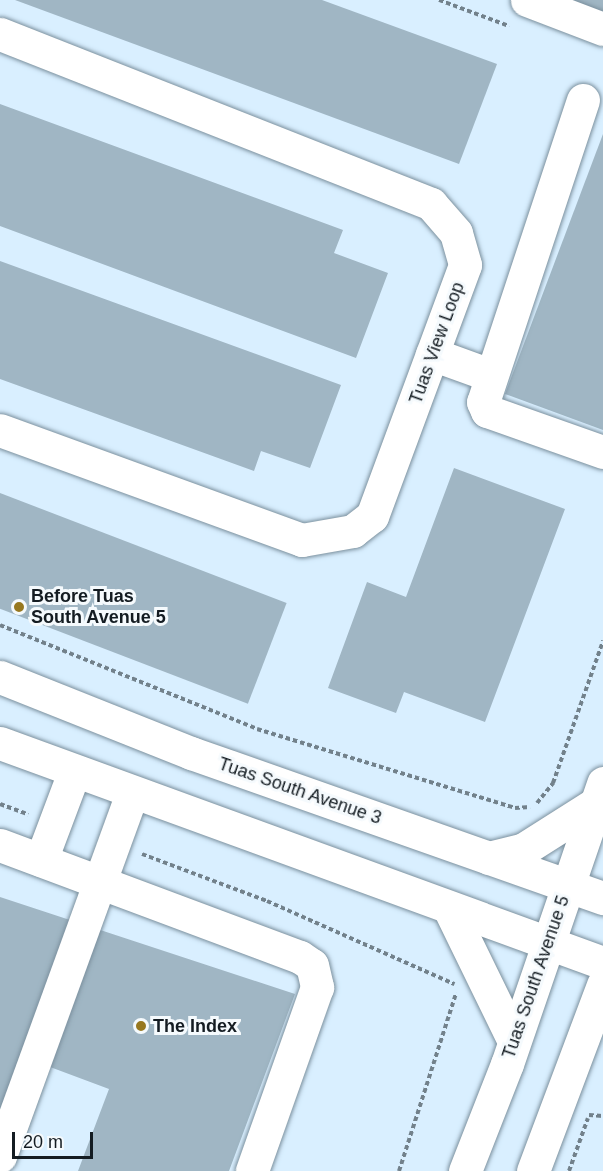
<!DOCTYPE html>
<html>
<head>
<meta charset="utf-8">
<style>
	body { margin:0 }
	#map { position:relative; width:603px; height:1171px; overflow:hidden; background:#d9efff; font-family:Arial,sans-serif }
	div>[style] { position:absolute }
	[style*='--x'] { left:calc(var(--x)*1px); top:calc(var(--y)*1px); width:calc(var(--w)*1px); rotate:calc(var(--a)*1deg) }
	.building>* { inset:0; background:#a0b6c4; transform-origin:0 0 }
	.path>* { height:4px; margin-top:-2px; transform-origin:0; background:repeating-linear-gradient(90deg,#72818b 0 4.5px,transparent 0 7.5px) }
	.roads { filter:drop-shadow(0 0 2px #7b909e) drop-shadow(0 0 2px #7b909e) }
	.minor>* { height:33px; margin:-16.5px; padding:0 16.5px; transform-origin:16.5px; border-radius:16.5px; background:#fff }
	.major>* { height:33px; margin:-16.5px; padding:0 16.5px; transform-origin:16.5px; border-radius:16.5px; background:#fff }
	.dots>* { width:16px; height:16px; translate:-50% -50%; box-sizing:border-box; border:3px solid #f5fafd; border-radius:50% }
	span { translate:-50% -50%; white-space:nowrap; text-align:center; line-height:1.15; -webkit-text-stroke:6px #f5fafd; paint-order:stroke }
	.street-label { font-size:18px; color:#141c22 }
	.poi-label { font-size:18px; color:#141c22; font-weight:700 }
	.left { translate:0 -50%; text-align:left }
	.scale { position:absolute; left:12px; top:1132px; width:81px; height:27px; box-sizing:border-box; border:3px solid #141c22; border-top:0; padding-left:8px; font-size:18px; line-height:21px; white-space:nowrap; color:#141c22; -webkit-text-stroke:4px #f5fafd; paint-order:stroke }
</style>
</head>
<body>
<div id="map">
	<div class="building">
		<i style="clip-path:polygon(15px 0,322px 0,497px 64px,459px 164px)"></i>
		<i style="clip-path:polygon(544px 0,603px 0,603px 23px)"></i>
		<i style="clip-path:polygon(0 104px,343px 230px,334px 253px,388px 273px,356px 358px,0 226px)"></i>
		<i style="clip-path:polygon(603px 134px,603px 430px,505px 394px)"></i>
		<i style="clip-path:polygon(0 261px,341px 385px,310px 468px,261px 451px,254px 471px,0 379px)"></i>
		<i style="clip-path:polygon(454px 468px,565px 509px,485px 722px,404px 692px,396px 713px,328px 688px,367px 582px,406px 597px)"></i>
		<i style="left:0;top:493px;width:307px;height:108px;rotate:21deg"></i>
		<i style="clip-path:polygon(0 897px,295px 994px,229px 1171px,78px 1171px,109px 1089px,26px 1058px,0 1127px)"></i>
	</div>
	<div class="path">
		<i style="--x:439;--y:0;--w:75;--a:20.4"></i>
		<i style="--x:0;--y:625;--w:277;--a:22"></i>
		<i style="--x:257;--y:729;--w:270;--a:17"></i>
		<i style="--x:515;--y:808;--w:15;--a:-4"></i>
		<i style="--x:537;--y:803;--w:26;--a:-51"></i>
		<i style="--x:553;--y:783;--w:151;--a:-70.6"></i>
		<i style="--x:0;--y:804;--w:30;--a:20"></i>
		<i style="--x:142;--y:854;--w:134;--a:20.6"></i>
		<i style="--x:267;--y:901;--w:205;--a:23.9"></i>
		<i style="--x:589;--y:1115;--w:14;--a:4"></i>
		<i style="--x:399;--y:1171;--w:187;--a:-72.2"></i>
		<i style="--x:569;--y:1171;--w:56;--a:-70.3"></i>
	</div>
	<div class="roads">
		<div class="minor">
			<i style="--x:527;--y:0;--w:81;--a:20.9"></i>
			<i style="--x:0;--y:34;--w:463;--a:21.5"></i>
			<i style="--x:431;--y:204;--w:38;--a:49"></i>
			<i style="--x:456;--y:233;--w:33;--a:74"></i>
			<i style="--x:465;--y:265;--w:268;--a:110.3"></i>
			<i style="--x:372;--y:516;--w:24;--a:142"></i>
			<i style="--x:353;--y:531;--w:52;--a:170"></i>
			<i style="--x:302;--y:540;--w:321;--a:-160"></i>
			<i style="--x:583;--y:100;--w:318;--a:108.3"></i>
			<i style="--x:483;--y:402;--w:10;--a:66"></i>
			<i style="--x:487;--y:411;--w:123;--a:19.5"></i>
			<i style="--x:432;--y:354;--w:62;--a:19.9"></i>
			<i style="--x:0;--y:677;--w:206;--a:21.7"></i>
			<i style="--x:191;--y:753;--w:437;--a:19.4"></i>
			<i style="--x:0;--y:743;--w:642;--a:20.04"></i>
			<i style="--x:0;--y:845;--w:320;--a:20.5"></i>
			<i style="--x:300;--y:957;--w:14;--a:34"></i>
			<i style="--x:312;--y:965;--w:23;--a:77"></i>
			<i style="--x:317;--y:987;--w:195;--a:109.5"></i>
			<i style="--x:41;--y:860;--w:94;--a:-69.4"></i>
			<i style="--x:0;--y:1156;--w:385;--a:-70"></i>
		</div>
		<div class="major">
			<i style="--x:489;--y:858;--w:36;--a:-14"></i>
			<i style="--x:524;--y:849;--w:84;--a:-32.4"></i>
			<i style="--x:449;--y:908;--w:148;--a:64"></i>
			<i style="--x:465;--y:1171;--w:115;--a:-68.6"></i>
			<i style="--x:507;--y:1064;--w:297;--a:-71.1"></i>
			<i style="--x:533;--y:1171;--w:199;--a:-69.4"></i>
		</div>
	</div>
	<div class="dots">
		<i style="left:19px;top:607px;background:#977820"></i>
		<i style="left:141px;top:1026px;background:#977820"></i>
	</div>
	<div class="street-label">
		<span style="left:437px;top:343px;rotate:-70deg">Tuas View Loop</span>
		<span style="left:300px;top:791px;rotate:19deg">Tuas South Avenue 3</span>
		<span style="left:536px;top:977px;rotate:-71deg">Tuas South Avenue 5</span>
	</div>
	<div class="poi-label">
		<span class="left" style="left:31px;top:607px">Before Tuas<br>South Avenue 5</span>
		<span class="left" style="left:153px;top:1026px">The Index</span>
	</div>
	<div class="scale">20 m</div>
</div>
</body>
</html>
